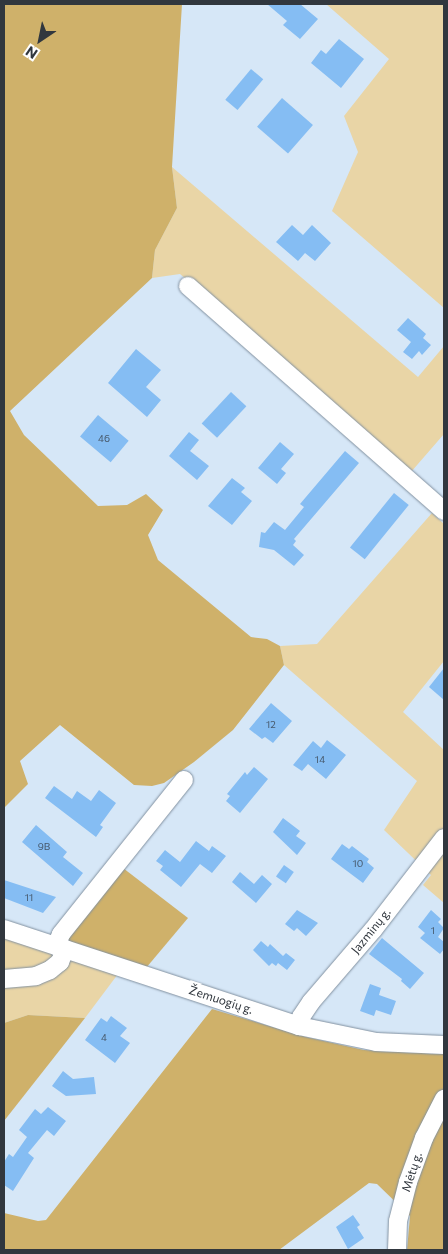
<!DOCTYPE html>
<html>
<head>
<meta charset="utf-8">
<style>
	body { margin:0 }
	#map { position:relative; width:448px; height:1254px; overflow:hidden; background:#d6e7f7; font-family:Commissioner,sans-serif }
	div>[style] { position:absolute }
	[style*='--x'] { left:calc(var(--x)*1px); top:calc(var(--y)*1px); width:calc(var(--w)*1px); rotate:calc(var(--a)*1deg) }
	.green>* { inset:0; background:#e9d5a6 }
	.forest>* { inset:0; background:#cfb16a }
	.building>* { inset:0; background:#85bdf3; transform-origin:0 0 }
	.roads { filter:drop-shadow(0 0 1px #8291a0) drop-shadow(0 0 1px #8291a0) }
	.minor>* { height:18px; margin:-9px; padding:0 9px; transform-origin:9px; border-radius:9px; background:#fff }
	span { translate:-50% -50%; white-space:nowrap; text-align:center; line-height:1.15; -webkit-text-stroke:4px #fff; paint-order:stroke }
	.number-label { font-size:10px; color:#46586b }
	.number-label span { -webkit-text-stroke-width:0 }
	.street-label { font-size:12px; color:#31373e }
	.frame { position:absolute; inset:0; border:5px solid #31373e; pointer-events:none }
	.north { position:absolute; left:15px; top:15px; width:50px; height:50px; -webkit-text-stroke:4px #fff; paint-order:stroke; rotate:214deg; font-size:14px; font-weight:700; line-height:20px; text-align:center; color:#31373e }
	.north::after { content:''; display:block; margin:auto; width:18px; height:22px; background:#31373e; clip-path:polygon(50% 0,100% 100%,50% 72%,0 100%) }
</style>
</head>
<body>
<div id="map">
	<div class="green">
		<i style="clip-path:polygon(326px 4px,444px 4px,444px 308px,332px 211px,358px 152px,344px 116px,389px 59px)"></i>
		<i style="clip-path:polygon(172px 167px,418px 377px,444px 346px,444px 434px,411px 472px,180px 274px,152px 278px,155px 250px,177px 208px)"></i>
		<i style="clip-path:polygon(432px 513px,444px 524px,444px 661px,403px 712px,444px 750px,444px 903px,423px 885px,431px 875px,384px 830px,417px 781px,284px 665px,280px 646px,317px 644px)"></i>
		<i style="clip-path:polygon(4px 936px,118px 974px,85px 1018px,28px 1015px,4px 1023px)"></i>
	</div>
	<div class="forest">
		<i style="clip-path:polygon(4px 4px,182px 4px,172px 167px,177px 208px,155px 250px,152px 278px,10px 411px,24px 435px,98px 506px,127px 505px,146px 494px,163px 510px,148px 535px,158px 560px,251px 637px,267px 639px,280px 646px,284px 665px,233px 730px,194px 762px,164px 783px,152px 786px,134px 785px,60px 725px,20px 761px,28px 784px,4px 808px)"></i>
		<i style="clip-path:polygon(123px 868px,188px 918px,146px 968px,65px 941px)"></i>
		<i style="clip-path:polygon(212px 1009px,306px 1037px,364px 1050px,444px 1054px,444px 1250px,407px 1250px,410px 1216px,377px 1184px,369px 1183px,279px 1250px,4px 1250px,4px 1213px,38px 1221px,46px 1220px)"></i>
		<i style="clip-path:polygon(28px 1015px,85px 1018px,4px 1121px,4px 1023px)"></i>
	</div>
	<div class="building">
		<i style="clip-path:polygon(267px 4px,300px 4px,318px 19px,300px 39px,283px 25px,287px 21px)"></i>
		<i style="clip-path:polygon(339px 39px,364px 59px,341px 88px,311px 63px,321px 50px,326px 54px)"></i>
		<i style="left:251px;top:69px;width:16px;height:40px;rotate:40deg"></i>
		<i style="left:282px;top:98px;width:41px;height:38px;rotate:41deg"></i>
		<i style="clip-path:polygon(292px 225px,303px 235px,312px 225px,331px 243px,315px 261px,305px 253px,298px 261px,276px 242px)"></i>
		<i style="clip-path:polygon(408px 318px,426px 334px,423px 338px,431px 345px,422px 355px,419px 351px,412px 359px,403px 352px,411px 342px,397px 330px)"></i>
		<i style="clip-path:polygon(136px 349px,161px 370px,146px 387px,161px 400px,147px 417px,108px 383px)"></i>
		<i style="left:231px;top:392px;width:21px;height:43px;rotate:43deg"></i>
		<i style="left:98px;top:415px;width:40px;height:28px;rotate:40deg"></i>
		<i style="clip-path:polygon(189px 432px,199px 440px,190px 451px,209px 466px,197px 480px,169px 456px)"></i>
		<i style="clip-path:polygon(280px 442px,294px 454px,281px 469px,286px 473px,277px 484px,258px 468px)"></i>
		<i style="clip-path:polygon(345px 451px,359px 463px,294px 539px,296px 541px,293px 545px,304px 555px,294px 566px,274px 550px,259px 547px,261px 532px,265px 533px,274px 522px,285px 530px,304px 507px,300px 504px)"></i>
		<i style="clip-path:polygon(232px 478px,245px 488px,241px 492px,252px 501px,232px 525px,208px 506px)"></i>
		<i style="left:394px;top:493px;width:19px;height:70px;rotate:39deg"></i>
		<i style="clip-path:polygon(444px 668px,444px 700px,429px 687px)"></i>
		<i style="clip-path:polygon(271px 703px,292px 721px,273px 743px,265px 737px,262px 739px,249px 729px)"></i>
		<i style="clip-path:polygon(327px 740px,346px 755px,326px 779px,308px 764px,302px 771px,293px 765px,313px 741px,321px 748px)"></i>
		<i style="clip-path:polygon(254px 767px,268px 779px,240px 813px,226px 801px,230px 796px,227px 794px,245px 772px,247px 775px)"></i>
		<i style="clip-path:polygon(54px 786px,72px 799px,77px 791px,91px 801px,99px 790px,116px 803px,100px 825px,103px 827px,96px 837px,45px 798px)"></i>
		<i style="clip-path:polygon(283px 818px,300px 831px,296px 836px,306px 843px,297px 855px,273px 832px)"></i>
		<i style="clip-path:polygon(36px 825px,67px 852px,63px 857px,83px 873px,73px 886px,22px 842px)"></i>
		<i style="clip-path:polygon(196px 841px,209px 851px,212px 846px,226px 856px,212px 873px,200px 864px,181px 887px,160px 870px,163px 866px,156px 861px,165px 850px,180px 862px)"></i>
		<i style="clip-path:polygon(342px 844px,349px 849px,352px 846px,369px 859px,367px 862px,374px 868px,363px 883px,331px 859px)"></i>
		<i style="left:284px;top:865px;width:12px;height:14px;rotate:35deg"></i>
		<i style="clip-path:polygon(240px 872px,254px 884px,262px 875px,272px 884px,256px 903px,232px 882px)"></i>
		<i style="clip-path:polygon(4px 880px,56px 897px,43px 913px,4px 898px)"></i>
		<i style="clip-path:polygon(297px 910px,318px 923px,306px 936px,297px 928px,294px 931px,285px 924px)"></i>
		<i style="clip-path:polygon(431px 910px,441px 919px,438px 922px,444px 928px,438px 937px,444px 942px,444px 949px,440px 954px,420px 938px,425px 933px,418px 927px)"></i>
		<i style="clip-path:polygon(382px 938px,424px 973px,410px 989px,401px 981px,402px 979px,369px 954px)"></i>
		<i style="clip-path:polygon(261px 941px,268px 947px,270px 944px,283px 956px,286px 953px,295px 960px,287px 970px,278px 963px,276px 966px,272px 963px,269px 966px,253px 950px)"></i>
		<i style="clip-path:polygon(370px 984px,381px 988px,379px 995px,396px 1001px,391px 1015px,376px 1010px,374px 1016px,360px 1011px)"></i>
		<i style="clip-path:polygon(111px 1016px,127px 1028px,120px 1036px,130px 1043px,115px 1063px,85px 1040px,101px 1018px,107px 1022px)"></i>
		<i style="clip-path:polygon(63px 1071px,73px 1079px,94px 1077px,96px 1094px,66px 1096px,52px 1086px)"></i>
		<i style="clip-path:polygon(48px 1107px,66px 1121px,54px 1136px,47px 1130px,28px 1153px,34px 1158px,13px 1191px,4px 1185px,4px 1162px,9px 1154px,13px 1157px,27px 1137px,19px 1130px,35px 1109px,41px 1114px)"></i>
		<i style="clip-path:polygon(353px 1215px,360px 1225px,357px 1227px,364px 1238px,348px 1249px,336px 1227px)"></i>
	</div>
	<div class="roads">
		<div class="minor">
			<i style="--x:188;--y:286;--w:341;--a:41.3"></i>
			<i style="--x:4;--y:929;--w:311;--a:18.2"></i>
			<i style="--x:299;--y:1026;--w:79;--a:11.7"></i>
			<i style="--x:376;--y:1042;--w:68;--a:2.5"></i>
			<i style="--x:56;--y:946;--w:13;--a:-67"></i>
			<i style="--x:61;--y:934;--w:197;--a:-51.4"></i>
			<i style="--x:4;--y:979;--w:32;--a:-5"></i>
			<i style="--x:36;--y:976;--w:15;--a:-23"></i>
			<i style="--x:50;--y:970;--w:13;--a:-39"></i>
			<i style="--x:60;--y:962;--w:14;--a:-69"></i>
			<i style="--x:299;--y:1026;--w:9;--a:-77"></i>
			<i style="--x:301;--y:1017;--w:18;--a:-56"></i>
			<i style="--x:311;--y:1002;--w:95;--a:-49.3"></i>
			<i style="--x:373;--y:930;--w:116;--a:-52.3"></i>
			<i style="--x:397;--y:1250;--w:29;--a:-88"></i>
			<i style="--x:398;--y:1221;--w:40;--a:-75.6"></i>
			<i style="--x:408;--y:1182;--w:47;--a:-70"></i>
			<i style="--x:424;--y:1138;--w:44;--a:-62.9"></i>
		</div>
	</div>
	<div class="number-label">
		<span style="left:104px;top:439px">46</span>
		<span style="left:271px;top:725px">12</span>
		<span style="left:320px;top:760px">14</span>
		<span style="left:44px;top:847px">9B</span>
		<span style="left:358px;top:864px">10</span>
		<span style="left:29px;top:898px">11</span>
		<span style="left:433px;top:931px">1</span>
		<span style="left:104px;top:1038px">4</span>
	</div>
	<div class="street-label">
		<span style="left:371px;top:931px;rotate:-51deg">Jazminų g.</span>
		<span style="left:221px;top:1000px;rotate:18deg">Žemuogių g.</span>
		<span style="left:412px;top:1172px;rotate:-72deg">Mėtų g.</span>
	</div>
	<div class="frame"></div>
	<div class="north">N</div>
</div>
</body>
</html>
